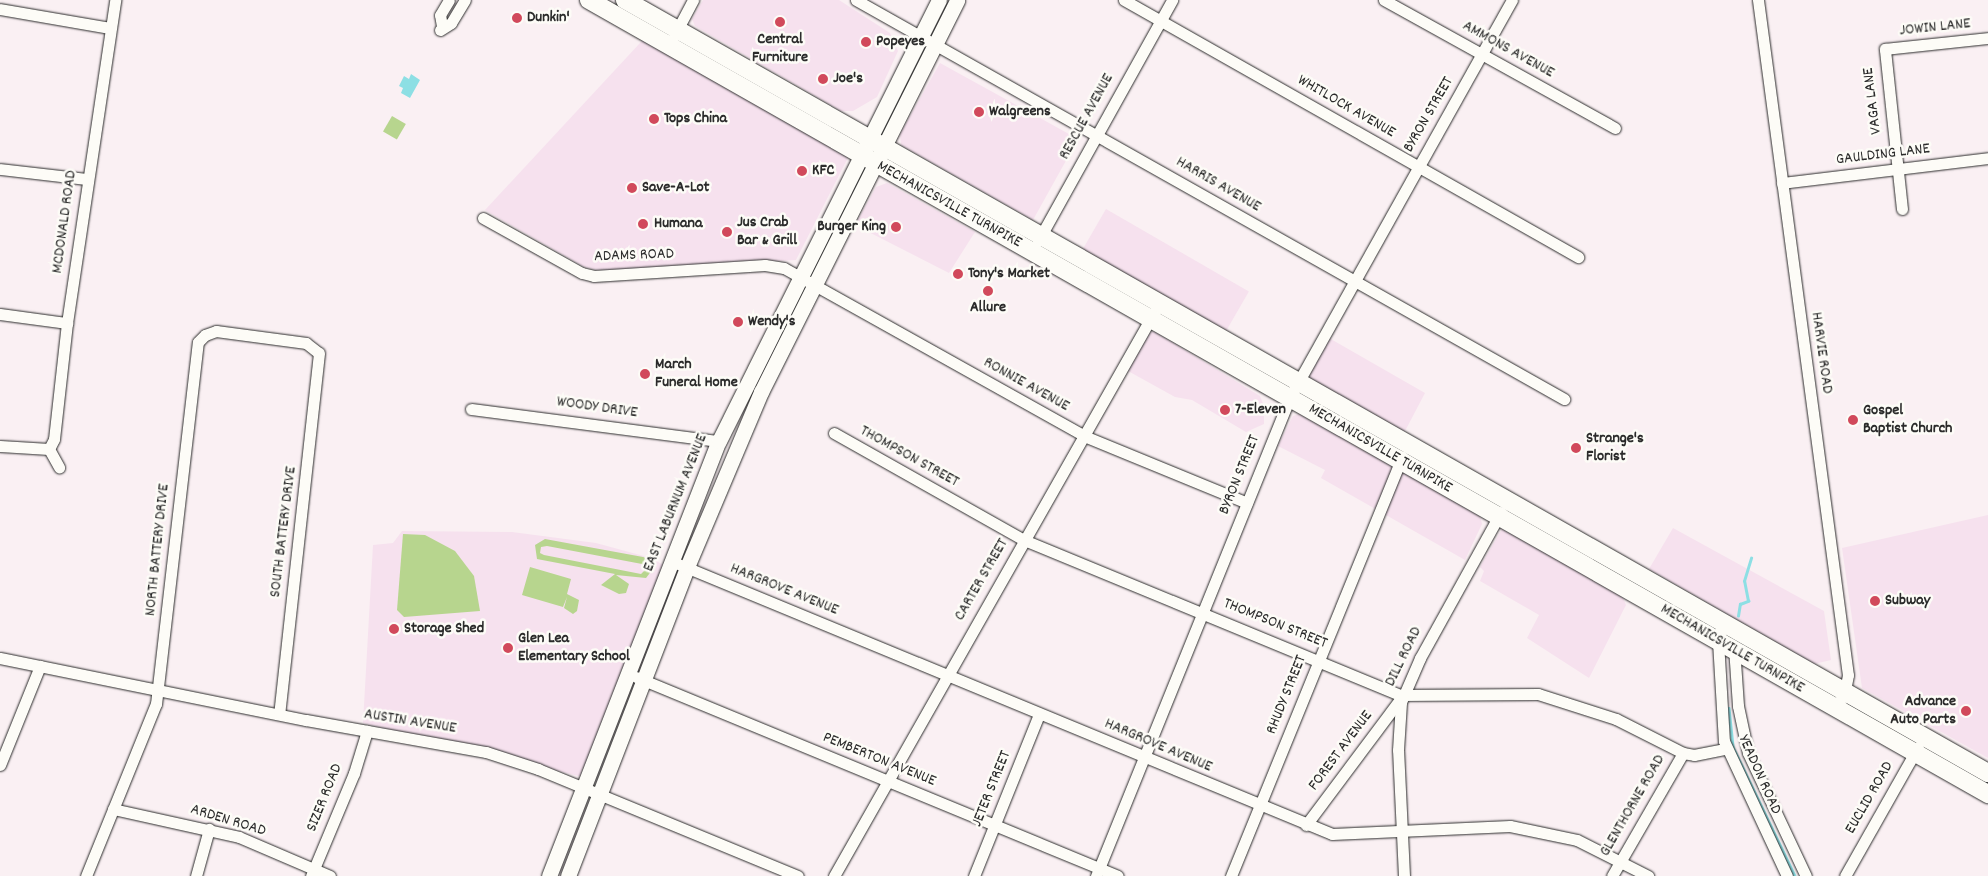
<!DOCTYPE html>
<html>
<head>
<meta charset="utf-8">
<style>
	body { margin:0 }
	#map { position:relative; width:1988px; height:876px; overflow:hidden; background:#faf0f3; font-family:Dekko,sans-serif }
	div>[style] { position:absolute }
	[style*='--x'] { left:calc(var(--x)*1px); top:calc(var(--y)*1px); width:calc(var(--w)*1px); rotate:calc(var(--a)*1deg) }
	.built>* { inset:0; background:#f6e1ee; transform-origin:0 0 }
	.green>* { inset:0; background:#b7d58e; transform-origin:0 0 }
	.water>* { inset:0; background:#8ddfe4 }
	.stream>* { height:2.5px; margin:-1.25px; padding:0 1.25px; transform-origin:1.25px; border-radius:1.25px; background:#8ddfe4 }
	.roads { filter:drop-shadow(0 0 1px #2b2b2b) drop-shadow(0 0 1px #2b2b2b) }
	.minor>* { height:11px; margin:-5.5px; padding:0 5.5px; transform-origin:5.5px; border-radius:5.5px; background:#fdfcf7 }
	.major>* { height:15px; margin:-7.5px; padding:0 7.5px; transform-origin:7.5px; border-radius:7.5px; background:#fdfcf7 }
	.highway>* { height:18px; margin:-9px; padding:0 9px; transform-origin:9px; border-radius:9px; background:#fdfcf7 }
	.dots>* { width:14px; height:14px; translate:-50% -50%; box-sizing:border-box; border:2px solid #fdfcf7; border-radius:50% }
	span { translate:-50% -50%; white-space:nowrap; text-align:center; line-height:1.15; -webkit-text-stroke:5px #fdfcf7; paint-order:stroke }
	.poi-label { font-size:16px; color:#2b2b2b; font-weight:700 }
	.left { translate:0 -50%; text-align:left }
	.right { translate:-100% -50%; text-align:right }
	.street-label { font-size:16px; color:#2b2b2b }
</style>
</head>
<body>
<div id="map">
	<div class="built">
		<i style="clip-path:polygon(703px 0,839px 0,890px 33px,898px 51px,877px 97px,853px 111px,841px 111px,695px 26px,692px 19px)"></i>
		<i style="clip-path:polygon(653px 29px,856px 142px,796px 260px,601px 271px,584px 267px,485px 210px)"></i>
		<i style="clip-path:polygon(940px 63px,1078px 139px,1033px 220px,901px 145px,900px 134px)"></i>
		<i style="clip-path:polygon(887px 183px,975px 232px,949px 273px,855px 225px,876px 187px)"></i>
		<i style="left:1106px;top:209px;width:165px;height:48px;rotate:30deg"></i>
		<i style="clip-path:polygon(1150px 332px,1155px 332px,1260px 396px,1264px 406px,1264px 424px,1246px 432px,1192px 400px,1175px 397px,1128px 371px)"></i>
		<i style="clip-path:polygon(1329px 338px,1425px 393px,1404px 433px,1310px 379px,1309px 373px)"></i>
		<i style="clip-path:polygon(1299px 414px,1480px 516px,1482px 524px,1465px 560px,1321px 478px,1325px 470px,1278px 446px,1293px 416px)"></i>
		<i style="clip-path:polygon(1988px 515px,1988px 758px,1862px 688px,1842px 548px)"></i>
		<i style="clip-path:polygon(1673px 528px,1824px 611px,1831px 660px,1814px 664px,1649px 569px)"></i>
		<i style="clip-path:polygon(1502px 529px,1622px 596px,1626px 605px,1589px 678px,1527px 638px,1539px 615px,1480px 581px,1484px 571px,1480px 567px)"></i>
		<i style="clip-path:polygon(402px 531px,512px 532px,596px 543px,651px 558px,678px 573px,595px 780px,363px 723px,373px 545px,393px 543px)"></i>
	</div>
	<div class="green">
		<i style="left:392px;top:116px;width:16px;height:18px;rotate:30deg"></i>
		<i style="clip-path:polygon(403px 534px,425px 535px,455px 551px,474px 576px,480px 611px,404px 617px,397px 610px)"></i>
		<i style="clip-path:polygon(evenodd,545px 539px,643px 557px,649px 559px,653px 569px,646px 578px,616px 575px,629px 584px,626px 593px,619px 594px,601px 585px,615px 574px,537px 559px,535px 545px,545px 539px,547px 546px,642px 564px,646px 569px,641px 574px,544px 555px,540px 553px,541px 547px,547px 546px)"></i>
		<i style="clip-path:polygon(530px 567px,571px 579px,567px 594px,579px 600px,577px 611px,573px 614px,564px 608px,567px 597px,563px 607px,522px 595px)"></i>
	</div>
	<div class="water">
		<i style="clip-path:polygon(411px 74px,420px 80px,410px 98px,401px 93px,403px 88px,399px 86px,404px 76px,409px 79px)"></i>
	</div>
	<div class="stream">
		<i style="--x:1738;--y:616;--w:12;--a:-81"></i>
		<i style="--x:1740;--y:604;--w:9;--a:-21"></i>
		<i style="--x:1748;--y:601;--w:20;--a:-101"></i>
		<i style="--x:1744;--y:581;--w:24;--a:-73"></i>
		<i style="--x:1729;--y:708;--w:39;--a:84"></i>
		<i style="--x:1733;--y:747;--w:143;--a:64.3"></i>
	</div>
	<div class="roads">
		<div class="minor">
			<i style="--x:856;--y:0;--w:813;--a:29.4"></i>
			<i style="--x:1124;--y:0;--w:522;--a:29.51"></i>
			<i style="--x:1384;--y:0;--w:264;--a:29"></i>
			<i style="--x:1758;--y:0;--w:681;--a:82.41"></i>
			<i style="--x:1848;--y:675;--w:16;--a:101"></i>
			<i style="--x:1845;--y:691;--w:19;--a:118"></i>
			<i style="--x:0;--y:9;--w:112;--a:9.8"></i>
			<i style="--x:442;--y:26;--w:11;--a:-100"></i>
			<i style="--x:440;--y:15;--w:17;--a:-59"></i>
			<i style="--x:440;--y:30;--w:13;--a:-32"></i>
			<i style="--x:451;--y:23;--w:27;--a:-59"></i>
			<i style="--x:674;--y:36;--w:41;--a:-62.2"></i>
			<i style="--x:0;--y:169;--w:88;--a:6.6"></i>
			<i style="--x:1782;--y:183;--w:208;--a:-6.9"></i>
			<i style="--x:1902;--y:209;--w:161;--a:-96.1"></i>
			<i style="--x:1885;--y:49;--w:104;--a:-6.1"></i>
			<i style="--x:483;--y:218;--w:113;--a:29.1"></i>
			<i style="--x:582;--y:273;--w:12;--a:14"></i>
			<i style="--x:594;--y:276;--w:171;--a:-3.7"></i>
			<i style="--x:765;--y:265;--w:19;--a:9"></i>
			<i style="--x:784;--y:268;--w:344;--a:29.2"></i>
			<i style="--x:1084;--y:436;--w:176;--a:22.3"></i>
			<i style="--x:1038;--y:241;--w:276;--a:-60.9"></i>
			<i style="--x:0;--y:314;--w:68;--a:7.7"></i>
			<i style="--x:471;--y:409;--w:250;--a:7.4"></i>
			<i style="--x:834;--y:433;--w:218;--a:29.4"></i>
			<i style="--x:1024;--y:540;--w:407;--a:22.4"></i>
			<i style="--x:1400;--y:695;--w:138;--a:-0.4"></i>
			<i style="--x:1538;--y:694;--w:82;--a:17.8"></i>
			<i style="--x:1616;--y:719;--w:75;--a:26.9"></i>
			<i style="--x:1683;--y:753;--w:11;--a:10"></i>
			<i style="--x:1694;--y:755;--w:33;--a:-11"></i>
			<i style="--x:0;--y:446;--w:49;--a:3.5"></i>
			<i style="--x:49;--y:449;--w:11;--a:-63"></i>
			<i style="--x:54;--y:439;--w:117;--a:-83.6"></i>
			<i style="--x:67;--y:323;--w:327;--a:-81.5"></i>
			<i style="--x:49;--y:449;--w:21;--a:61"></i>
			<i style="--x:671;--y:561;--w:715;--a:22.44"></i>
			<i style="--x:1332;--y:834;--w:178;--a:-2.6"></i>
			<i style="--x:1510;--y:826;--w:68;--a:11.8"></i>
			<i style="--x:1577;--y:840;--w:80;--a:26.9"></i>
			<i style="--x:1723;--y:622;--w:20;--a:105"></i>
			<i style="--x:1718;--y:641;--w:100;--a:86.6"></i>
			<i style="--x:1724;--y:741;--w:149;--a:65"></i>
			<i style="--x:1734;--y:647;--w:59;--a:86.1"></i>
			<i style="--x:1738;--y:706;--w:48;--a:78"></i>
			<i style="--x:1748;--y:753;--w:136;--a:64.8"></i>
			<i style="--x:0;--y:658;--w:312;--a:11.5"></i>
			<i style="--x:306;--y:720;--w:183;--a:10.1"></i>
			<i style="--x:486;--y:752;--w:55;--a:18.1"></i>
			<i style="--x:538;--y:769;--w:281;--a:22.4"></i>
			<i style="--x:636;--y:677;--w:521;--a:22.43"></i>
			<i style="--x:0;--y:765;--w:107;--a:-68"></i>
			<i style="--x:113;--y:809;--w:129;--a:12.5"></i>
			<i style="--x:239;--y:837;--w:99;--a:23.2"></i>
			<i style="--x:1306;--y:825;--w:159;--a:-53.2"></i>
			<i style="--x:86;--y:876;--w:186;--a:-67.9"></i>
			<i style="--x:156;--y:704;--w:364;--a:-83.4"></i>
			<i style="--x:198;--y:342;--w:10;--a:-45"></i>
			<i style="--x:205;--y:335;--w:12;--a:-20"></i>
			<i style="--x:216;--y:331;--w:91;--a:7.6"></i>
			<i style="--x:306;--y:343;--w:16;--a:38"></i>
			<i style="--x:319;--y:353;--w:363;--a:96.3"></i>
			<i style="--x:196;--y:876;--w:49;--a:-74.5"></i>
			<i style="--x:311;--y:876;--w:112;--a:-67.3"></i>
			<i style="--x:354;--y:773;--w:44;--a:-72.8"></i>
			<i style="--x:834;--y:876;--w:660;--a:-60.41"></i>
			<i style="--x:974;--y:876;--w:175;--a:-68.1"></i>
			<i style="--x:1096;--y:876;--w:517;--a:-67.95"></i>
			<i style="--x:1290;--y:397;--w:455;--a:-60.8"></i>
			<i style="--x:1231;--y:876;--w:453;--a:-67.8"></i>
			<i style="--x:1404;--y:876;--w:126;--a:-92.7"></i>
			<i style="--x:1398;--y:750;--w:48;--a:-86.4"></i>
			<i style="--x:1401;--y:702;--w:48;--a:-66.6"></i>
			<i style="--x:1420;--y:658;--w:167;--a:-61"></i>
			<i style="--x:1612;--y:876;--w:142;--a:-60"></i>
			<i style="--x:1845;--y:876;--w:148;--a:-60.5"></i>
		</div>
		<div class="major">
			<i style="--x:549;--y:876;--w:467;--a:-68.7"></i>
			<i style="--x:719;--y:441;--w:493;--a:-63.5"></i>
			<i style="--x:568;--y:876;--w:331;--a:-68.9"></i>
			<i style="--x:687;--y:567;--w:190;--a:-67.1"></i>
			<i style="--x:761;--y:392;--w:438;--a:-63.4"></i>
		</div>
		<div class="highway">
			<i style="--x:589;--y:0;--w:1609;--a:29.58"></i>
			<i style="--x:625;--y:0;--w:1567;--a:29.56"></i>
		</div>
	</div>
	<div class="dots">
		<i style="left:517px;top:18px;background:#d1495b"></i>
		<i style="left:780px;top:22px;background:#d1495b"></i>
		<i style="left:866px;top:42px;background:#d1495b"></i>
		<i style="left:823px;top:79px;background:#d1495b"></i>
		<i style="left:979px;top:112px;background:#d1495b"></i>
		<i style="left:654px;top:119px;background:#d1495b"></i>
		<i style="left:802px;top:171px;background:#d1495b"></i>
		<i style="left:632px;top:188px;background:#d1495b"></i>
		<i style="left:643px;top:224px;background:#d1495b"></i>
		<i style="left:896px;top:227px;background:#d1495b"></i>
		<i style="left:727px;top:232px;background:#d1495b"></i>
		<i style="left:958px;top:274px;background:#d1495b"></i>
		<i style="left:988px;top:291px;background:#d1495b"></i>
		<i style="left:738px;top:322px;background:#d1495b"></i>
		<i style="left:645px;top:374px;background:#d1495b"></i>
		<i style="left:1225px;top:410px;background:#d1495b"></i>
		<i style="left:1853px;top:420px;background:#d1495b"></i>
		<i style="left:1576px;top:448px;background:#d1495b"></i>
		<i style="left:1875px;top:601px;background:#d1495b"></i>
		<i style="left:394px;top:629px;background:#d1495b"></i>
		<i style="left:508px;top:648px;background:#d1495b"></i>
		<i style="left:1966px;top:711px;background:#d1495b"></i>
	</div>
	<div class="poi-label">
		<span class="left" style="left:527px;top:18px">Dunkin'</span>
		<span style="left:780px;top:49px">Central<br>Furniture</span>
		<span class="left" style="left:876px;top:42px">Popeyes</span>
		<span class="left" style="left:833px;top:79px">Joe's</span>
		<span class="left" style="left:989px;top:112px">Walgreens</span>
		<span class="left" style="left:664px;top:119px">Tops China</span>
		<span class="left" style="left:812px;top:171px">KFC</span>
		<span class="left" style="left:642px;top:188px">Save-A-Lot</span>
		<span class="left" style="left:737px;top:232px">Jus Crab<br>Bar &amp; Grill</span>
		<span class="left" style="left:654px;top:224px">Humana</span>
		<span class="right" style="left:886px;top:227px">Burger King</span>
		<span class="left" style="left:968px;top:274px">Tony's Market</span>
		<span style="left:988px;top:308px">Allure</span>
		<span class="left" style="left:748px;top:322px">Wendy's</span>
		<span class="left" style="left:655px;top:374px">March<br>Funeral Home</span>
		<span class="left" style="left:1235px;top:410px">7-Eleven</span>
		<span class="left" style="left:1863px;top:420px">Gospel<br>Baptist Church</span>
		<span class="left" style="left:1586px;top:448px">Strange's<br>Florist</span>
		<span class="left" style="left:1885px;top:601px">Subway</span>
		<span class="left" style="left:404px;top:629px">Storage Shed</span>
		<span class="left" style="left:518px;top:648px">Glen Lea<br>Elementary School</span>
		<span class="right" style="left:1956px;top:711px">Advance<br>Auto Parts</span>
	</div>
	<div class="street-label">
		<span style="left:1935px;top:28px;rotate:-6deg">JOWIN LANE</span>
		<span style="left:1508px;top:50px;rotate:29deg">AMMONS AVENUE</span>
		<span style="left:1873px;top:101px;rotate:-97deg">VAGA LANE</span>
		<span style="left:1346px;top:107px;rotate:30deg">WHITLOCK AVENUE</span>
		<span style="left:1429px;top:115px;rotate:-60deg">BYRON STREET</span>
		<span style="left:1087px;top:117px;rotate:-61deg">RESCUE AVENUE</span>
		<span style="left:1883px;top:155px;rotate:-7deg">GAULDING LANE</span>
		<span style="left:1218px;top:185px;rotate:30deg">HARRIS AVENUE</span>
		<span style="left:949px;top:205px;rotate:29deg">MECHANICSVILLE TURNPIKE</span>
		<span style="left:65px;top:222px;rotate:-82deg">MCDONALD ROAD</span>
		<span style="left:634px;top:256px;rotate:-2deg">ADAMS ROAD</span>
		<span style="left:1821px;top:353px;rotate:82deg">HARVIE ROAD</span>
		<span style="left:1026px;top:385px;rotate:29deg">RONNIE AVENUE</span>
		<span style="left:597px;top:408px;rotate:8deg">WOODY DRIVE</span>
		<span style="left:1380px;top:449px;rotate:30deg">MECHANICSVILLE TURNPIKE</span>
		<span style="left:909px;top:457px;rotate:29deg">THOMPSON STREET</span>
		<span style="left:1240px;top:475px;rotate:-68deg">BYRON STREET</span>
		<span style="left:676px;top:503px;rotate:-68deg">EAST LABURNUM AVENUE</span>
		<span style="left:284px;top:532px;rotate:-83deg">SOUTH BATTERY DRIVE</span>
		<span style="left:158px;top:550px;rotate:-84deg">NORTH BATTERY DRIVE</span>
		<span style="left:982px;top:580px;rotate:-60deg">CARTER STREET</span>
		<span style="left:784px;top:590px;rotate:22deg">HARGROVE AVENUE</span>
		<span style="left:1275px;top:624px;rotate:22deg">THOMPSON STREET</span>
		<span style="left:1732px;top:649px;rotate:30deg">MECHANICSVILLE TURNPIKE</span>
		<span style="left:1404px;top:657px;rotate:-64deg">DILL ROAD</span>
		<span style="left:1287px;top:695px;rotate:-68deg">RHUDY STREET</span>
		<span style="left:410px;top:722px;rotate:9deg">AUSTIN AVENUE</span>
		<span style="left:1158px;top:746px;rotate:23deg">HARGROVE AVENUE</span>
		<span style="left:1341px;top:751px;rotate:-53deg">FOREST AVENUE</span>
		<span style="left:879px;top:760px;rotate:22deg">PEMBERTON AVENUE</span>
		<span style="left:1759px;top:775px;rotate:66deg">YEADON ROAD</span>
		<span style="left:992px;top:789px;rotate:-68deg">JETER STREET</span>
		<span style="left:325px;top:798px;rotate:-68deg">SIZER ROAD</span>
		<span style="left:1870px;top:798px;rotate:-60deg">EUCLID ROAD</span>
		<span style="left:1633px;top:806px;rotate:-60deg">GLENTHORNE ROAD</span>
		<span style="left:228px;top:821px;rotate:17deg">ARDEN ROAD</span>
	</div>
</div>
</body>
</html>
